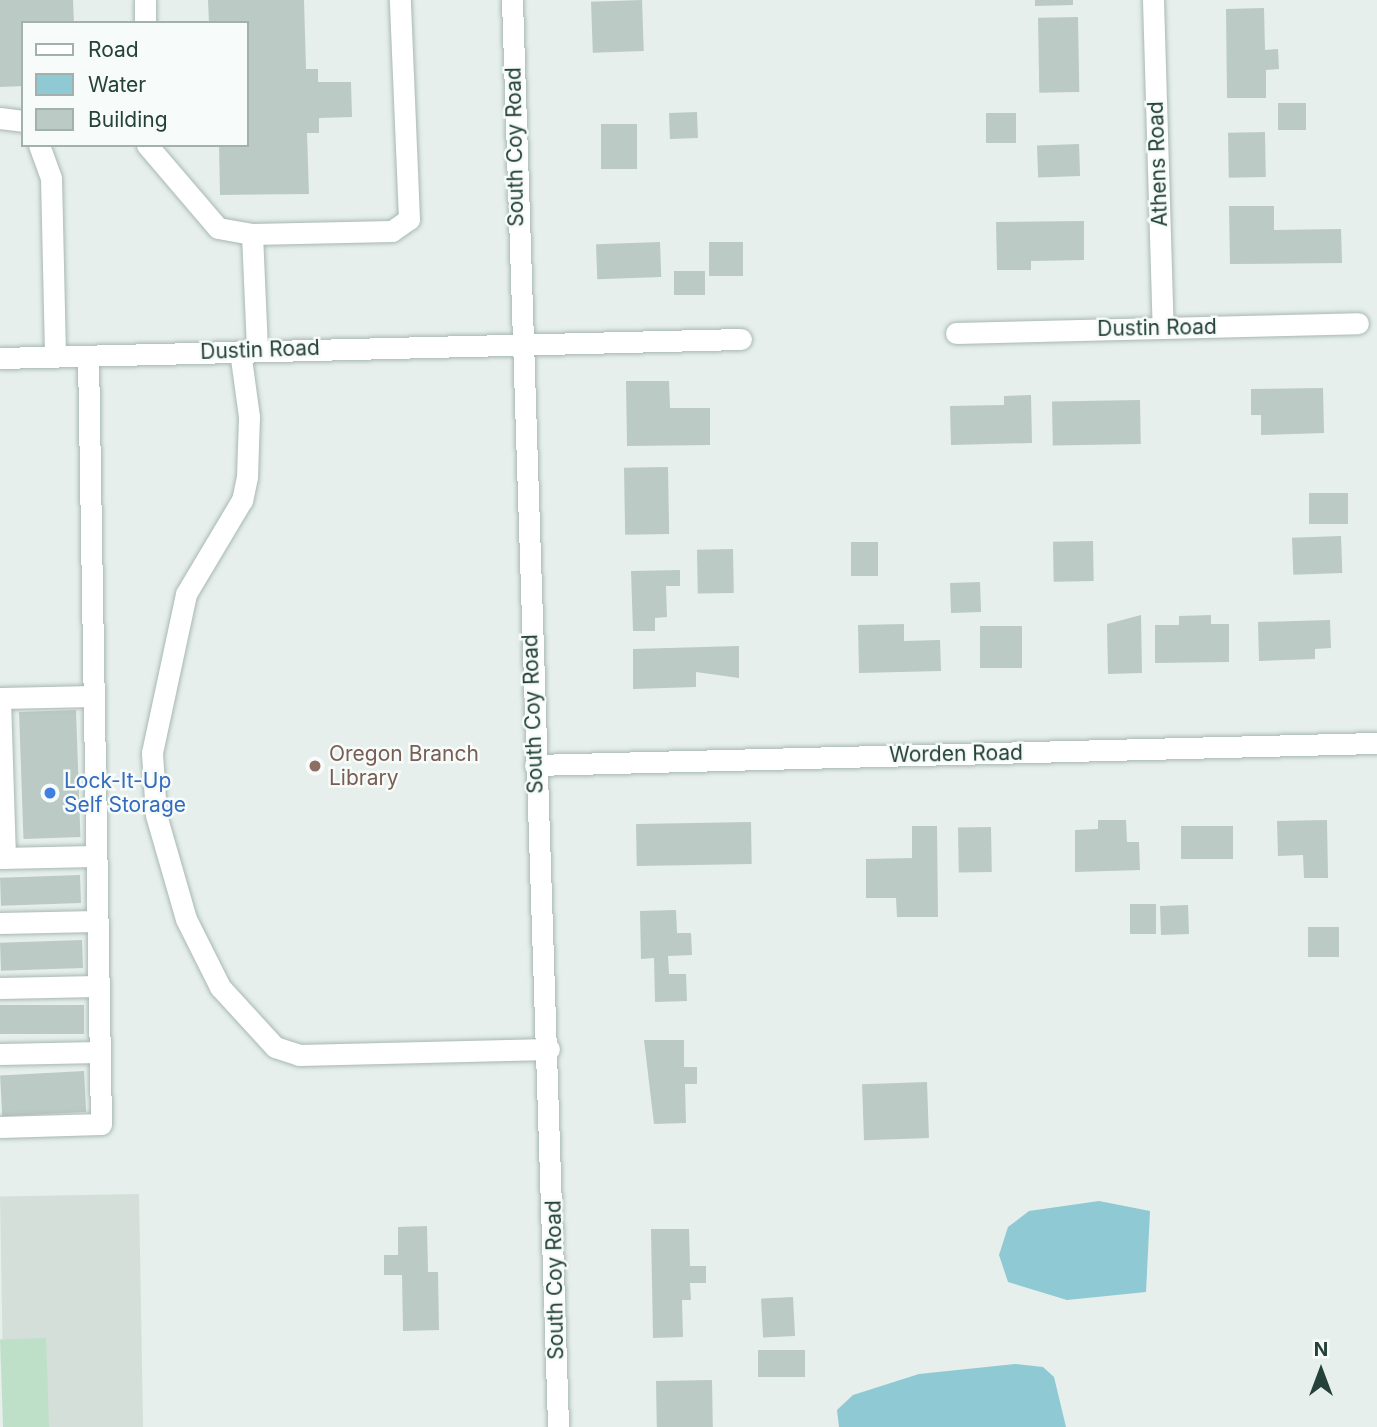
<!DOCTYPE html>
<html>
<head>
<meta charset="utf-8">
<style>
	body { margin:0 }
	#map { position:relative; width:1377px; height:1427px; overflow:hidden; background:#e6efeb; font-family:Inter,sans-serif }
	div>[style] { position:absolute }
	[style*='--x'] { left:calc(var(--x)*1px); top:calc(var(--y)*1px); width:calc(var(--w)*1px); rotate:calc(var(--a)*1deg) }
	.built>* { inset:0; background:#d4dfda; transform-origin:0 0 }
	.green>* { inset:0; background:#bfe0c8; transform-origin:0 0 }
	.water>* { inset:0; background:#8ec9d4 }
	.building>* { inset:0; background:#bbcac4; transform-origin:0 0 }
	.roads { filter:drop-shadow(0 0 2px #a8b8b2) drop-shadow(0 0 2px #a8b8b2) }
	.minor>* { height:21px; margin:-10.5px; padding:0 10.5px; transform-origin:10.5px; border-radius:10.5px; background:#fff }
	.dots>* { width:19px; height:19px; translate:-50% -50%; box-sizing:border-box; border:4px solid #f7fbf9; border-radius:50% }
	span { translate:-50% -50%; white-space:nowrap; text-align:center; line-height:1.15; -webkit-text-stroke:5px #f7fbf9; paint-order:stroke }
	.street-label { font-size:21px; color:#24423a }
	.education-label { font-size:21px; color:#785e54 }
	.left { translate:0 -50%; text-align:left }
	.shop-label { font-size:21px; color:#366cbe }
	.legend { position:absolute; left:21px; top:21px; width:228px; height:126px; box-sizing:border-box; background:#f7fbf9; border:2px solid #a3b1ad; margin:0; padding:9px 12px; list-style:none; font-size:21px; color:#24423a }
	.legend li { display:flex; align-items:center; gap:14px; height:35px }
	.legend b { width:35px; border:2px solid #a3b1ad }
	.north { position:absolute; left:1286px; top:1336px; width:70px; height:70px; -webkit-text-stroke:5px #f7fbf9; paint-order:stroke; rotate:0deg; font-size:19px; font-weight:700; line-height:28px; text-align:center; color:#24423a }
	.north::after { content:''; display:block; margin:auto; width:24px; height:32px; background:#24423a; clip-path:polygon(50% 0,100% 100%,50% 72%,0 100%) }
</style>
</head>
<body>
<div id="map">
	<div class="built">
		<i style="left:139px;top:1194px;width:233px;height:139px;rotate:89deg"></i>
	</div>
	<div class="green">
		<i style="left:46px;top:1338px;width:89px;height:46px;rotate:88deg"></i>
	</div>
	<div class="water">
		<i style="clip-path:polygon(1099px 1201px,1150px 1211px,1146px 1292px,1067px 1300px,1008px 1282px,999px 1255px,1008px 1227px,1029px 1211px)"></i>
		<i style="clip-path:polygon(1015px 1364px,1043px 1367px,1054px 1377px,1066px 1427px,839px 1427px,837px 1410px,853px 1395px,919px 1374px)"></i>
	</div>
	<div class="building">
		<i style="clip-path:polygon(0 0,73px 0,74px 23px,23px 23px,23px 86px,0 87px)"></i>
		<i style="clip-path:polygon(208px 0,304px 0,306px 69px,318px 69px,318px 82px,351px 82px,352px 117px,319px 118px,319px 133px,307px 133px,309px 194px,220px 195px,219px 145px,247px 145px,247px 23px,209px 23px)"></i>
		<i style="left:642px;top:0;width:51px;height:51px;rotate:88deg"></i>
		<i style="clip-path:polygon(1035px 0,1073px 0,1073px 5px,1035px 6px)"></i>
		<i style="clip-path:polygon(1264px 8px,1265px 50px,1278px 49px,1279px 69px,1266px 70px,1266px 98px,1227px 98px,1226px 9px)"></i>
		<i style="left:1078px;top:17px;width:75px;height:40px;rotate:89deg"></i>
		<i style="left:1278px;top:103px;width:28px;height:27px"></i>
		<i style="left:697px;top:112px;width:26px;height:28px;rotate:88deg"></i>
		<i style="left:986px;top:113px;width:30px;height:30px"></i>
		<i style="left:601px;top:124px;width:36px;height:45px"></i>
		<i style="left:1265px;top:132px;width:45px;height:37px;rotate:89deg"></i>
		<i style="left:1079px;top:144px;width:32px;height:42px;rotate:88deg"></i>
		<i style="clip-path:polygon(1229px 206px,1274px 206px,1274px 230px,1341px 229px,1342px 263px,1230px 264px)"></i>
		<i style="clip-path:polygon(1084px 221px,1084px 260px,1031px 261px,1031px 270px,997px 270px,996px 222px)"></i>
		<i style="left:660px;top:242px;width:35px;height:64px;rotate:88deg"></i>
		<i style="left:709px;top:242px;width:34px;height:34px"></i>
		<i style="left:674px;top:271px;width:31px;height:24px"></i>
		<i style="clip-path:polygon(626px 381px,669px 381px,670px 408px,710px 408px,710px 445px,627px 446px)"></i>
		<i style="clip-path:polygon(1323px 388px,1324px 433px,1261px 435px,1261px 415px,1251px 415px,1251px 389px)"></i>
		<i style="clip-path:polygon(1031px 395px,1032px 443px,951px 445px,950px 406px,1004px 405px,1004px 396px)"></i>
		<i style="left:1140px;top:400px;width:44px;height:88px;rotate:89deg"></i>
		<i style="left:668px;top:467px;width:67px;height:44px;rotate:89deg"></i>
		<i style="left:1309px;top:493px;width:39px;height:31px"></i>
		<i style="left:1341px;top:536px;width:37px;height:49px;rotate:88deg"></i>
		<i style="left:1093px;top:541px;width:40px;height:40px;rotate:89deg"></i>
		<i style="left:851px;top:542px;width:27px;height:34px"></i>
		<i style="left:733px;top:549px;width:44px;height:36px;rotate:89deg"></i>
		<i style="clip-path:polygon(680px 570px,680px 586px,666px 586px,667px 617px,655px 618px,655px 631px,633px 631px,631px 571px)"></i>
		<i style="left:980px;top:582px;width:30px;height:30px;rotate:88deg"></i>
		<i style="clip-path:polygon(1141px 615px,1142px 673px,1108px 674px,1107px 624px)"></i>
		<i style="clip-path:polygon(1211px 615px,1211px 624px,1229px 624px,1229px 662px,1155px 663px,1155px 625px,1179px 625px,1179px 616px)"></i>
		<i style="clip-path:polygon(1330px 620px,1331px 648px,1315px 649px,1315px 659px,1259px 661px,1258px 622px)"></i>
		<i style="clip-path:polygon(904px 624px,904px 641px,940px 640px,941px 671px,859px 673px,858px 625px)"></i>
		<i style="left:1022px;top:626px;width:42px;height:42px;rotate:90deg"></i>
		<i style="clip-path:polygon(739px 646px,739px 678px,696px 672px,696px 687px,633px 689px,633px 649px)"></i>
		<i style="left:76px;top:710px;width:127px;height:57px;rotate:88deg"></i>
		<i style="clip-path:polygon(1098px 820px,1126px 820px,1127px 842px,1139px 842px,1140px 870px,1075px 872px,1075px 830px,1098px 829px)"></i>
		<i style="clip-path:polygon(1327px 820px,1328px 878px,1304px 878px,1303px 855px,1278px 856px,1277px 821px)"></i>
		<i style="left:751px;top:822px;width:42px;height:115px;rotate:89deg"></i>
		<i style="clip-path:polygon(912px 826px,937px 826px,938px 917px,897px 917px,896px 898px,866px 898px,866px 859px,912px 858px)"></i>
		<i style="left:1233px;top:826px;width:33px;height:52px;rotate:90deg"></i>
		<i style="left:991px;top:827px;width:45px;height:33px;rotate:89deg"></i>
		<i style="left:80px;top:875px;width:28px;height:80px;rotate:88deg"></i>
		<i style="left:1130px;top:904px;width:26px;height:30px"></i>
		<i style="left:1188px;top:905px;width:29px;height:28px;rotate:88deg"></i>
		<i style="clip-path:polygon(676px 910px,677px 933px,691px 933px,692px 955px,668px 956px,669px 974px,686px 974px,687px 1001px,655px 1002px,654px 958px,641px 959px,640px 911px)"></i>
		<i style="left:1308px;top:927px;width:31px;height:30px"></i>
		<i style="left:82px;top:940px;width:28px;height:82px;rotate:88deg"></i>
		<i style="left:84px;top:1005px;width:29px;height:84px;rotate:90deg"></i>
		<i style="clip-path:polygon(644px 1040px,684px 1040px,684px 1067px,697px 1067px,697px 1084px,685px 1084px,686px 1123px,654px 1124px)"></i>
		<i style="left:84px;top:1071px;width:41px;height:84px;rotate:87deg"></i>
		<i style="left:927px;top:1082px;width:56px;height:65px;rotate:88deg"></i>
		<i style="clip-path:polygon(427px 1226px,428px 1272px,438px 1272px,439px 1330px,403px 1331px,402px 1275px,384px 1275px,384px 1255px,398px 1255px,398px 1227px)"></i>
		<i style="clip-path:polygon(651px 1229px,689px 1229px,690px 1266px,706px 1266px,706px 1283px,690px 1283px,691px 1300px,682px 1300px,683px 1337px,653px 1338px)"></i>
		<i style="left:793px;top:1297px;width:39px;height:32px;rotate:87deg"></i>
		<i style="left:805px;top:1350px;width:27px;height:47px;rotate:90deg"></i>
		<i style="left:712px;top:1380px;width:47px;height:56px;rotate:89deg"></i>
	</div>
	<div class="roads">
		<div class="minor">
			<i style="--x:145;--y:0;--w:23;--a:90"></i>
			<i style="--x:512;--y:0;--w:1428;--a:88.15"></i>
			<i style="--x:1153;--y:0;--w:328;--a:88.3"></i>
			<i style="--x:0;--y:118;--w:23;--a:7"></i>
			<i style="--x:39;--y:145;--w:35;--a:70"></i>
			<i style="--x:51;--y:178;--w:178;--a:88.7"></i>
			<i style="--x:147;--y:145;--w:109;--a:49.5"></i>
			<i style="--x:218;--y:228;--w:35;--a:10"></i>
			<i style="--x:252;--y:234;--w:116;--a:87.5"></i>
			<i style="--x:252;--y:234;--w:140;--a:-1.2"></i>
			<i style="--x:392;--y:231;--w:21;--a:-35"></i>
			<i style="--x:409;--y:219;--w:219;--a:-92.4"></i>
			<i style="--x:956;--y:333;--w:402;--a:-1.4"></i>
			<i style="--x:240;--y:351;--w:67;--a:82.2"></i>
			<i style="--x:249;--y:417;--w:60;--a:91.9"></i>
			<i style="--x:247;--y:477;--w:24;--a:102"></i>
			<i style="--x:242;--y:500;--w:109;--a:120.8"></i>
			<i style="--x:186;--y:594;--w:163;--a:102.1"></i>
			<i style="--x:152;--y:753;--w:62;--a:86.3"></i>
			<i style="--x:156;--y:815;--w:108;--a:73.9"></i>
			<i style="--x:186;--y:919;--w:76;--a:63.4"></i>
			<i style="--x:220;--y:987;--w:81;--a:47.5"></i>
			<i style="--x:275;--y:1047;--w:25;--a:18"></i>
			<i style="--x:299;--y:1055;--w:250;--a:-1.4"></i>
			<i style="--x:0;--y:358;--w:741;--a:-1.47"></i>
			<i style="--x:0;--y:698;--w:94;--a:-1.2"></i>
			<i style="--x:0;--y:699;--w:159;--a:88.2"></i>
			<i style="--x:535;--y:765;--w:842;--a:-1.5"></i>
			<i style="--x:0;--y:858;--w:94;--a:-1.2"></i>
			<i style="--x:0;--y:923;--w:95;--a:-1.2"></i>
			<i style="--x:0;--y:988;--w:97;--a:-1.2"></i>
			<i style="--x:0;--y:1054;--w:99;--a:-1.2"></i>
			<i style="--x:0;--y:1127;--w:101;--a:-1.7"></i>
			<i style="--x:101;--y:1124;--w:768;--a:-90.97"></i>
		</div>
	</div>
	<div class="dots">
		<i style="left:315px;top:766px;background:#8d6e63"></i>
		<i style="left:50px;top:793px;background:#3f7fe0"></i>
	</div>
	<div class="street-label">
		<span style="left:515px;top:147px;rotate:-91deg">South Coy Road</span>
		<span style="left:1158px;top:164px;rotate:-92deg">Athens Road</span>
		<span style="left:1157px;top:328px;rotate:-1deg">Dustin Road</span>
		<span style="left:260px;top:350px;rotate:-2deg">Dustin Road</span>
		<span style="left:533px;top:714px;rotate:-92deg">South Coy Road</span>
		<span style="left:956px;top:754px;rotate:-1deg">Worden Road</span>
		<span style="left:555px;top:1280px;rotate:-91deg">South Coy Road</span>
	</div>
	<div class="education-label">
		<span class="left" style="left:329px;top:766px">Oregon Branch<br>Library</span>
	</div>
	<div class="shop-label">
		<span class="left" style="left:64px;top:793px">Lock-It-Up<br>Self Storage</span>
	</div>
	<ul class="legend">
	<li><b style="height:9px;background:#fff"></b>Road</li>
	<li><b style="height:19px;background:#8ec9d4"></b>Water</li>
	<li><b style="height:19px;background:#bbcac4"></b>Building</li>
	</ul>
	<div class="north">N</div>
</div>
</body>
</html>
